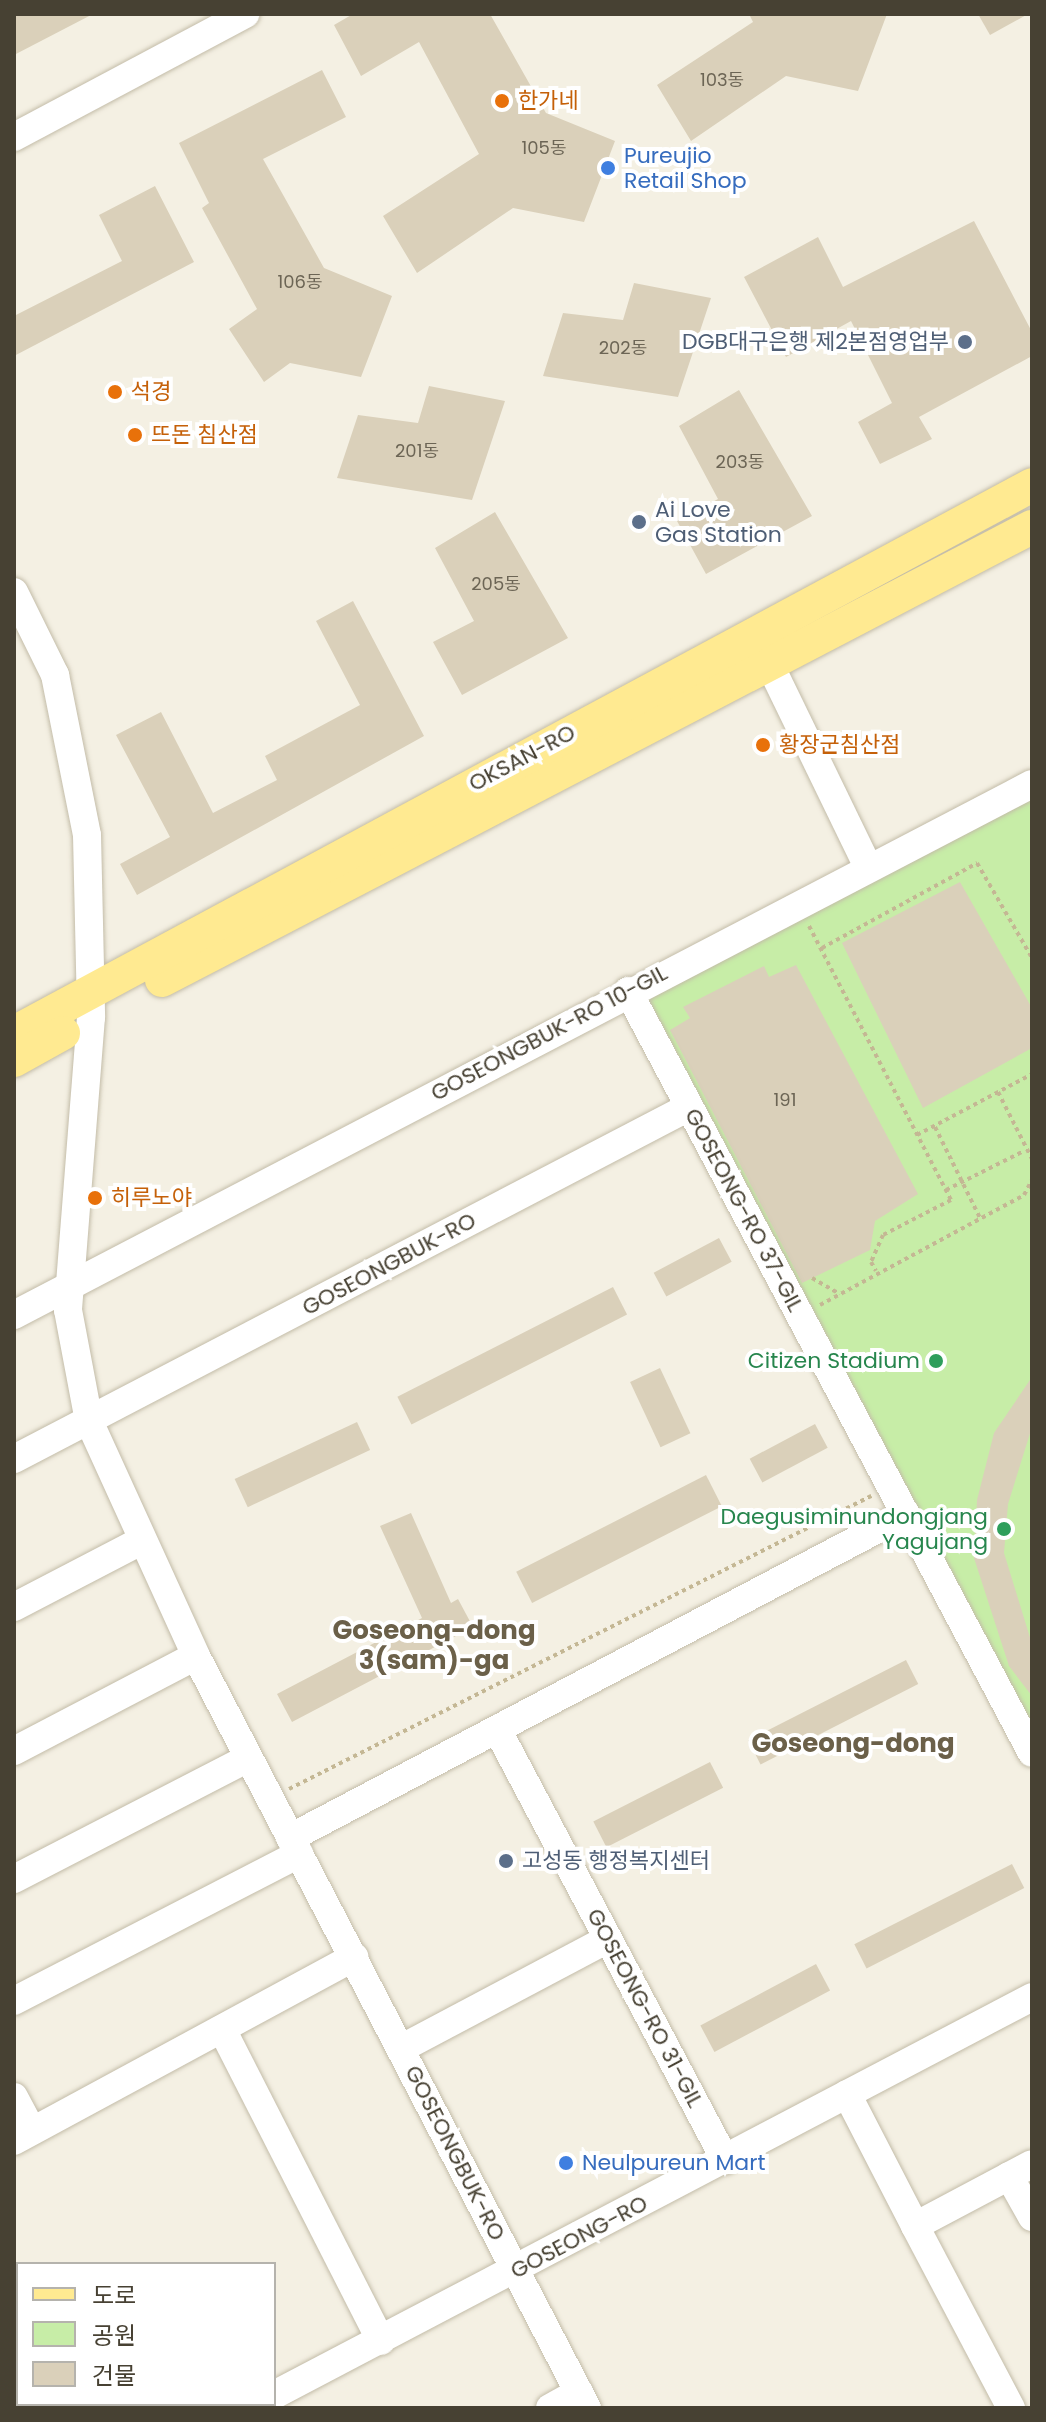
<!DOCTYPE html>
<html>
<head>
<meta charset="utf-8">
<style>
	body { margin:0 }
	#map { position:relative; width:1046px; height:2422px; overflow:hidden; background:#f4f0e3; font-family:Poppins,"Noto Sans KR",sans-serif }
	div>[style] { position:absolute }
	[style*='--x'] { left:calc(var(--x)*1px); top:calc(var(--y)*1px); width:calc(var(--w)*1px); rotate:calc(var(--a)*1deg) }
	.green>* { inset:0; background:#c7eda7 }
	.building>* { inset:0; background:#dad0ba; transform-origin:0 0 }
	.path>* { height:4px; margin-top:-2px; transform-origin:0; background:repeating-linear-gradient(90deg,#c4b794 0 4px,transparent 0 8px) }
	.roads { filter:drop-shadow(0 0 2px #c3bca8) drop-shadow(0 0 2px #c3bca8) }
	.minor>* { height:28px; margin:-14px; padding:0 14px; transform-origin:14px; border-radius:14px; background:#fff }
	.major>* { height:34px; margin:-17px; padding:0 17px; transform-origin:17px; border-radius:17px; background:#ffea91 }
	.dots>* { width:22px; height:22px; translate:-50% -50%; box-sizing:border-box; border:4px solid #fff; border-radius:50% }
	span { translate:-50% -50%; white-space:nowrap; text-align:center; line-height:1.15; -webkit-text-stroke:8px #fff; paint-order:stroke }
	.number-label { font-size:18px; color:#6c6555 }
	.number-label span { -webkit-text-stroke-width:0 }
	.food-label { font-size:22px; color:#c56008 }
	.left { translate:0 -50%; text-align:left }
	.shop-label { font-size:22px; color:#366cbe }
	.service-label { font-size:22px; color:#4e5e75 }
	.right { translate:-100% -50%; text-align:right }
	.street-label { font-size:22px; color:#474133 }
	.leisure-label { font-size:22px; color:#27864d }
	.quarter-label { font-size:26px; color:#6b6049; font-weight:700 }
	.frame { position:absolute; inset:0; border:16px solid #474133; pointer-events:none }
	.legend { position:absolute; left:16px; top:2262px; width:260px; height:144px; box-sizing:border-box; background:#fff; border:2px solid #b5b3ad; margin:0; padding:10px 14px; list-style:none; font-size:24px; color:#474133 }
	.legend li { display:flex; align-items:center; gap:16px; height:40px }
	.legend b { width:40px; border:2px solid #b5b3ad }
</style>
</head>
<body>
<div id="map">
	<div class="green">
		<i style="clip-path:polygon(1032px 791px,1032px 1723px,648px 998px)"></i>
	</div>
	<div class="building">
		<i style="clip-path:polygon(14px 14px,93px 14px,14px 55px)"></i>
		<i style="clip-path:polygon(353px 14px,490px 14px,546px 113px,615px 141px,584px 222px,513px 208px,417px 273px,383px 216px,479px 154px,419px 42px,361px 76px,334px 25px)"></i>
		<i style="clip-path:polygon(749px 14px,887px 14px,858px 91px,786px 76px,691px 141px,657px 85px,753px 22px)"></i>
		<i style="clip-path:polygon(978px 14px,1028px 14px,990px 35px)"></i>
		<i style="clip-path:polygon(322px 70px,346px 117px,263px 159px,324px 268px,392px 296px,361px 377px,290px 363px,264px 382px,229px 329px,257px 309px,202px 208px,209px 203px,179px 143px)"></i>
		<i style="clip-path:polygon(155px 186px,194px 262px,14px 356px,14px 316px,122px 261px,99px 215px)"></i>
		<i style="clip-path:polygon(974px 221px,1032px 332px,1032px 356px,919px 417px,932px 439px,880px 464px,858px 422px,892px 403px,851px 321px,786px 357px,744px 277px,818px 237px,843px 287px)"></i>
		<i style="clip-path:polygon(634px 283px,711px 298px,678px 397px,543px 376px,563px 313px,623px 320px)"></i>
		<i style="clip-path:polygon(429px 386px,505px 401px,472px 500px,337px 478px,358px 415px,418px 423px)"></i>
		<i style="clip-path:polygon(739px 390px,812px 516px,706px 574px,677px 521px,718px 499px,679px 426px)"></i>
		<i style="clip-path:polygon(495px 512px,568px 638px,462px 695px,433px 642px,474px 621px,435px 548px)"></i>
		<i style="clip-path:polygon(353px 601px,424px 736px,137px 895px,120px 864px,170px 837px,116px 735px,161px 712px,213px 813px,277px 780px,265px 756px,360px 705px,316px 621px)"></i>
		<i style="clip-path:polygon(960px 882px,1032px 1008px,1032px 1048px,923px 1108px,842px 943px)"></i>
		<i style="clip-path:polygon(796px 965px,918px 1194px,875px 1221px,870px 1250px,802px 1283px,670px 1030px,690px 1018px,683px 1007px,764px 966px,769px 977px)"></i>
		<i style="left:719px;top:1238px;width:27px;height:74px;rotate:62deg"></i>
		<i style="left:613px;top:1287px;width:31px;height:242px;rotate:63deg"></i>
		<i style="left:660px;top:1368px;width:72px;height:33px;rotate:65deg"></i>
		<i style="clip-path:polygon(1032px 1377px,1032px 1427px,1008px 1504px,1004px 1553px,1032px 1644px,1032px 1696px,1009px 1666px,974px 1558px,977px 1500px,994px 1433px)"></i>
		<i style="left:357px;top:1422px;width:31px;height:135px;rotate:65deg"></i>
		<i style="left:815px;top:1424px;width:27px;height:74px;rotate:62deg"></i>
		<i style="left:706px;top:1475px;width:35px;height:213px;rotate:63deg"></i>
		<i style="clip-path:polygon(411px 1513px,451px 1603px,458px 1599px,473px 1627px,292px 1722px,277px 1694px,422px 1618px,380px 1526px)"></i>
		<i style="left:906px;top:1660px;width:27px;height:177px;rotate:63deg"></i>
		<i style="left:710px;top:1762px;width:29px;height:131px;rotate:63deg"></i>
		<i style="left:1012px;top:1864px;width:27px;height:177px;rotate:63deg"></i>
		<i style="left:816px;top:1964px;width:30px;height:131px;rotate:62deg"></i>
	</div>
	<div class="path">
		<i style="--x:809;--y:926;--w:309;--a:62.6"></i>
		<i style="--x:951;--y:1200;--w:76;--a:152.8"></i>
		<i style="--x:883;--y:1235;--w:30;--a:114"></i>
		<i style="--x:871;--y:1262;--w:10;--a:61"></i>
		<i style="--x:822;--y:948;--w:177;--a:-28.7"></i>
		<i style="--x:977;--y:863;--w:110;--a:59.9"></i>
		<i style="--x:998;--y:1092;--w:75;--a:63.1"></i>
		<i style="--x:935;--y:1127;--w:102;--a:63.7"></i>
		<i style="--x:917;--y:1135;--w:130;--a:-27.9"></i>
		<i style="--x:946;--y:1190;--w:87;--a:-26.6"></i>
		<i style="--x:812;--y:1278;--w:32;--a:30"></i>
		<i style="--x:820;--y:1305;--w:232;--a:-28.3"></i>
		<i style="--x:1024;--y:1195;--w:17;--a:-62"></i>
		<i style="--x:289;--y:1789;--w:652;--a:-26.72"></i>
	</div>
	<div class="roads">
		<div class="minor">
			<i style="--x:14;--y:137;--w:262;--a:-28"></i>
			<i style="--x:14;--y:592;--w:93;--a:63.7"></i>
			<i style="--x:55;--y:675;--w:163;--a:78.7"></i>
			<i style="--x:87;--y:835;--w:182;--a:88.7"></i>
			<i style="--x:91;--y:1017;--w:294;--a:94.5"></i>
			<i style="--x:68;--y:1310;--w:113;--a:79.3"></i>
			<i style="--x:89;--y:1421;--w:258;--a:65.5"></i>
			<i style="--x:196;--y:1656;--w:848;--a:62.53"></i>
			<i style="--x:769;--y:663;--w:227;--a:64.1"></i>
			<i style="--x:628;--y:991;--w:862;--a:62.07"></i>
			<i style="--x:14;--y:1315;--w:1148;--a:-27.55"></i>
			<i style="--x:14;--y:1459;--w:761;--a:-27.54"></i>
			<i style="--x:14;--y:1607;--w:143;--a:-27.5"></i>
			<i style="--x:497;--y:1729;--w:488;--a:62.1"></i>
			<i style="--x:14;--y:1751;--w:205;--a:-27.6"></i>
			<i style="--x:290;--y:1838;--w:696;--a:-27.74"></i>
			<i style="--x:14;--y:1879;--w:263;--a:-27.3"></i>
			<i style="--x:14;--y:2001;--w:321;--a:-27.3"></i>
			<i style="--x:222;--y:2029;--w:350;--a:63"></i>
			<i style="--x:402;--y:2048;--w:233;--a:-27.9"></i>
			<i style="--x:847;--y:2094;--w:148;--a:62.7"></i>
			<i style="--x:915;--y:2226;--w:132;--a:-27.9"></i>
			<i style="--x:14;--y:2097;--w:38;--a:62"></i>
			<i style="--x:14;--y:2141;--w:387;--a:-28.4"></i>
			<i style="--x:1009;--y:2176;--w:47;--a:60.7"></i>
			<i style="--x:915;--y:2226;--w:206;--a:62.2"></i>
			<i style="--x:274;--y:2395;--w:856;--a:-27.7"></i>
			<i style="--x:249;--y:2408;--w:9;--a:-27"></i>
			<i style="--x:550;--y:2408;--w:33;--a:-29"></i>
		</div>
		<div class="major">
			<i style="--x:162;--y:980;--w:981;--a:-27.51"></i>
			<i style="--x:14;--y:1033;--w:1156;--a:-28.29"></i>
			<i style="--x:14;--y:1060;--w:56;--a:-28.9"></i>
		</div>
	</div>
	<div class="dots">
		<i style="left:502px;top:101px;background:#e8710a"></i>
		<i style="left:608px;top:168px;background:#3f7fe0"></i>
		<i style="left:965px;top:342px;background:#5c6f8a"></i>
		<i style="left:115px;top:392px;background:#e8710a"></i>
		<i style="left:135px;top:435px;background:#e8710a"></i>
		<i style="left:639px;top:522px;background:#5c6f8a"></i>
		<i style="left:763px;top:745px;background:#e8710a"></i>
		<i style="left:95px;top:1198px;background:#e8710a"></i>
		<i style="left:936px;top:1361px;background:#2e9e5b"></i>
		<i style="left:1004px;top:1529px;background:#2e9e5b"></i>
		<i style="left:506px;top:1861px;background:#5c6f8a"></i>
		<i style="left:566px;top:2163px;background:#3f7fe0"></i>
	</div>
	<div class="number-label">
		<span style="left:722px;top:80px">103동</span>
		<span style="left:544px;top:148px">105동</span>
		<span style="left:300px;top:282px">106동</span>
		<span style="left:623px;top:348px">202동</span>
		<span style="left:417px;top:451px">201동</span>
		<span style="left:740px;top:462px">203동</span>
		<span style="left:496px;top:584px">205동</span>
		<span style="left:785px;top:1100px">191</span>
	</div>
	<div class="food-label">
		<span class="left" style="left:518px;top:101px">한가네</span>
		<span class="left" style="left:131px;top:392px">석경</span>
		<span class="left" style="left:151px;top:435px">뜨돈 침산점</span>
		<span class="left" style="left:779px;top:745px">황장군침산점</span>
		<span class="left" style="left:111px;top:1198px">히루노야</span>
	</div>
	<div class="shop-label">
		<span class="left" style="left:624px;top:168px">Pureujio<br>Retail Shop</span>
		<span class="left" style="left:582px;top:2163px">Neulpureun Mart</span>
	</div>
	<div class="service-label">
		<span class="right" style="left:949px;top:342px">DGB대구은행 제2본점영업부</span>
		<span class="left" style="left:655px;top:522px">Ai Love<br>Gas Station</span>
		<span class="left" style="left:522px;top:1861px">고성동 행정복지센터</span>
	</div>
	<div class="street-label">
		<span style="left:522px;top:758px;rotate:-28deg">OKSAN-RO</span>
		<span style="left:549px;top:1033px;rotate:-28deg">GOSEONGBUK-RO 10-GIL</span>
		<span style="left:744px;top:1210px;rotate:62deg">GOSEONG-RO 37-GIL</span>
		<span style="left:389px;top:1264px;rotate:-28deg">GOSEONGBUK-RO</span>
		<span style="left:645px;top:2008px;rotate:62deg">GOSEONG-RO 31-GIL</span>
		<span style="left:455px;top:2153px;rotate:63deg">GOSEONGBUK-RO</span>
		<span style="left:579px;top:2237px;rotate:-28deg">GOSEONG-RO</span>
	</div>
	<div class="leisure-label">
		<span class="right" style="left:920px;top:1361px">Citizen Stadium</span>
		<span class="right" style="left:988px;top:1529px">Daegusiminundongjang<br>Yagujang</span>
	</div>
	<div class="quarter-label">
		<span style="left:434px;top:1646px">Goseong-dong<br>3(sam)-ga</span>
		<span style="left:853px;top:1744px">Goseong-dong</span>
	</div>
	<div class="frame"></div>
	<ul class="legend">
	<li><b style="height:10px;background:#ffea91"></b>도로</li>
	<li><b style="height:22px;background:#c7eda7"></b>공원</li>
	<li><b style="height:22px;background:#dad0ba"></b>건물</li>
	</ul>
</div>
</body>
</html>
